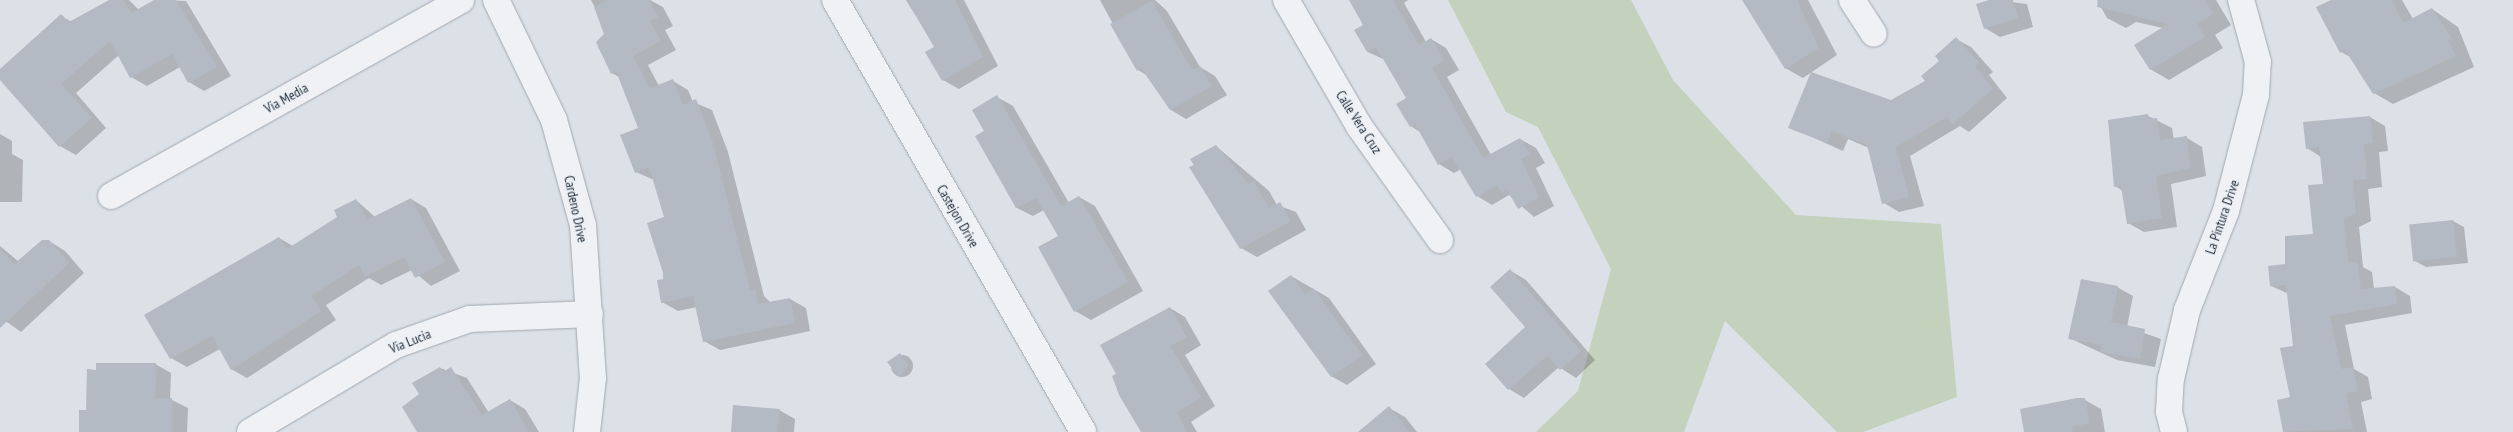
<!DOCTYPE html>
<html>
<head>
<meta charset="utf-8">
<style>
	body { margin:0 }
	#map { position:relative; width:2513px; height:432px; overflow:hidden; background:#dce1e7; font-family:"PT Sans Narrow",sans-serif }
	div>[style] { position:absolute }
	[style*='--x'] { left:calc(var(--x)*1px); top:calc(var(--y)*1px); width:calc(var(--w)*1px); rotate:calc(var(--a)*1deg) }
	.green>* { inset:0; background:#c3d1bd }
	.shadow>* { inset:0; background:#0003 }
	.round { border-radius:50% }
	.building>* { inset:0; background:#b4bac3; transform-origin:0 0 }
	.roads { filter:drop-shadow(0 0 1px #a2a8b1) drop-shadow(0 0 1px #a2a8b1) }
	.minor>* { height:26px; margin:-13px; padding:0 13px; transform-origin:13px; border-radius:13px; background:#eff1f5 }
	span { translate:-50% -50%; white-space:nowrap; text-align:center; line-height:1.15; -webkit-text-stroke:4px #ecf0f4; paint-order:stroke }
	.street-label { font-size:14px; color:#26303d }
</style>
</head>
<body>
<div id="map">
	<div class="green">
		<i style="clip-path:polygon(1448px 0,1631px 0,1673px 80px,1796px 215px,1941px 224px,1957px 397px,1863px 432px,1837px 432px,1725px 321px,1684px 432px,1536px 432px,1578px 391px,1611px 269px,1538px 127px,1506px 112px)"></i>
	</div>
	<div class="shadow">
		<i style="clip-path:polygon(111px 0,129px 0,139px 10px,157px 0,186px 1px,231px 76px,204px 91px,189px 82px,180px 67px,147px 86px,131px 77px,119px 55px,76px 93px,106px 128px,76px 155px,60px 146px,0 78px,0 70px,61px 16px,72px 22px)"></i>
		<i style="clip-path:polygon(591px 0,650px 0,663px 7px,673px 26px,665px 30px,676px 50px,648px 65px,659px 86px,673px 81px,688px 90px,693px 102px,712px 110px,728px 152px,764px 296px,771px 303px,790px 299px,806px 308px,810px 331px,720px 350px,704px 341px,697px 307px,678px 311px,662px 302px,666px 218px,654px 180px,636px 172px,640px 129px,619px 77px,612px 73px,598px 47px,606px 35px,601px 26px,604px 24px)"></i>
		<i style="clip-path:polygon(906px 0,964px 0,998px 66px,959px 89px,943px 80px,935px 47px)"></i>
		<i style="clip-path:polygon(1100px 0,1155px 0,1167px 11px,1200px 67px,1215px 76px,1227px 95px,1186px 119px,1171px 110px,1148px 76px,1138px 70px)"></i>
		<i style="clip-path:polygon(1350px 0,1408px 0,1404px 3px,1426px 42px,1431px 39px,1446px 48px,1459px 70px,1447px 77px,1491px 155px,1520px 139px,1536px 148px,1545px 163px,1536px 168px,1554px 206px,1534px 217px,1509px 195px,1492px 205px,1477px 196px,1461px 169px,1454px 173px,1439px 164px,1421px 133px,1411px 126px,1408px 99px,1385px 60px,1368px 52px,1356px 30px,1364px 26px)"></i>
		<i style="clip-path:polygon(1743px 0,1808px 0,1837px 55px,1803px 78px,1785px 68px)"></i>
		<i style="clip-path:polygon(1994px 0,2027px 4px,2033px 27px,2000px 37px,1985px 28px)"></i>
		<i style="clip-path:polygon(2097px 0,2216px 0,2231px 25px,2215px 35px,2223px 48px,2169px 80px,2150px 69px,2163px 28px,2136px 22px,2126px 28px,2107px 18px)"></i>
		<i style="clip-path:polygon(2334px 0,2402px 0,2413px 19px,2432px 9px,2458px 27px,2474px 67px,2393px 104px,2374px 93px,2352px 58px,2341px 52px)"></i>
		<i style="clip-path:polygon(1956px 39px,1971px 47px,1993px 72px,1989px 75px,2007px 98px,1969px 132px,1960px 126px,1910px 156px,1924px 206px,1899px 212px,1884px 203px,1869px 148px,1848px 139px,1843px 151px,1790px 127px,1891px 101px,1927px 81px)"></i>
		<i style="clip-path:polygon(997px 97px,1013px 106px,1069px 203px,1079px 197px,1095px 206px,1143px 291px,1091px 320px,1075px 311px,1059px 237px,1044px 210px,1033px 216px,1017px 208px,976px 136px,985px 131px)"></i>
		<i style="clip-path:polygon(2148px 116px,2172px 128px,2174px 140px,2187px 138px,2202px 147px,2206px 176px,2171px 184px,2177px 227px,2144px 232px,2128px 223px,2123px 191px,2115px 186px)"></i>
		<i style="clip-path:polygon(2370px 117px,2385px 126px,2388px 151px,2379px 152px,2382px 187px,2368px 189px,2371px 221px,2359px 227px,2363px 267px,2372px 272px,2374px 289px,2395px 287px,2410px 296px,2412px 313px,2345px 325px,2354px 369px,2368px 377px,2372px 399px,2361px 402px,2367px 432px,2285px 432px,2278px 401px,2292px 398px,2294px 347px,2289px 294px,2271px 286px,2314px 235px,2324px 185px,2321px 157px,2307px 148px)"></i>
		<i style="clip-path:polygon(0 134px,12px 141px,12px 154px,23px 160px,22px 202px,0 202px)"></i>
		<i style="clip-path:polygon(1216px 146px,1269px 191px,1277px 205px,1296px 212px,1306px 230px,1257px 257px,1241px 248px,1191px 168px)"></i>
		<i style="clip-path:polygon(411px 199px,426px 208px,460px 271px,431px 286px,412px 270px,381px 285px,369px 278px,326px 305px,336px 320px,247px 378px,231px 369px,220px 349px,187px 367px,171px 358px,279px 238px,293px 246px,339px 217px,356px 200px,375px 217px)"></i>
		<i style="clip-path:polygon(2453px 221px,2464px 227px,2468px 263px,2426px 267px,2415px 261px)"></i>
		<i style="clip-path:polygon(49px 241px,65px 251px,84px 273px,21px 332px,0 317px,0 246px,19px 262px)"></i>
		<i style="clip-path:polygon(1511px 271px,1526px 280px,1595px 360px,1576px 378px,1559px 367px,1524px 398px,1509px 389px,1527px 327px)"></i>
		<i style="clip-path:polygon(1291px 276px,1329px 298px,1376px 364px,1347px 385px,1331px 376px)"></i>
		<i style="clip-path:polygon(2117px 287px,2133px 296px,2127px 327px,2161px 339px,2155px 367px,2117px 360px,2069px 338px)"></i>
		<i style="clip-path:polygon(1170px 308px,1185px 317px,1201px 345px,1185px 355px,1215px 406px,1191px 422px,1197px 432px,1142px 432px,1118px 374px)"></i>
		<i class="round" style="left:891px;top:355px;width:22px;height:22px"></i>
		<i style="clip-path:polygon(155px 364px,171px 373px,170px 399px,188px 408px,187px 432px,81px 432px,97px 371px)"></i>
		<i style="clip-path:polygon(440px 368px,467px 378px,489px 413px,510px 400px,525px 409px,539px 432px,419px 432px,421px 395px)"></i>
		<i style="clip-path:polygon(2085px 400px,2101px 409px,2105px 432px,2025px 432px)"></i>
		<i style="clip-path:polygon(1389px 408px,1405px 417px,1417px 432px,1362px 432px)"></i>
		<i style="clip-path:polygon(779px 410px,795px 419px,794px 432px,732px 432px)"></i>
	</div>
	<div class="building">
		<i style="clip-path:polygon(109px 0,124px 0,131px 13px,154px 0,176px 0,217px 67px,188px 83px,172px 54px,130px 78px,110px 41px,61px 84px,92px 118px,59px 147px,0 80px,0 69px,61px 14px,69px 22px)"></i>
		<i style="clip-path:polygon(607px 0,649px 0,658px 17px,650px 21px,661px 41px,633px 56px,650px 88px,673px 79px,683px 105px,696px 99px,713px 143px,750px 290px,755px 289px,758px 304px,790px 298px,795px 323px,703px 342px,693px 296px,661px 303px,657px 280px,665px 279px,647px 223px,664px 217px,649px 167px,635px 173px,620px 135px,638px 128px,616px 71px,611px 74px,596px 42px,604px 34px,594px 7px)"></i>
		<i style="clip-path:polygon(907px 0,955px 0,983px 57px,942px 81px,925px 52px,934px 47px)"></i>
		<i style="clip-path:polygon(1349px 0,1393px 0,1419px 45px,1431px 38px,1444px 61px,1432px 68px,1483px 158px,1520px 138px,1530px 154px,1521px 159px,1539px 197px,1518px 209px,1507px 190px,1502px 193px,1497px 185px,1476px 197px,1452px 157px,1438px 165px,1415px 124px,1410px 127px,1396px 104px,1406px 98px,1376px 47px,1367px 52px,1354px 30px,1363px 25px)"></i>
		<i style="clip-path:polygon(1742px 0,1797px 0,1819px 48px,1785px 69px)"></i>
		<i style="clip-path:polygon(1989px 0,2013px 0,2018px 18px,1984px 29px,1976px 4px)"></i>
		<i style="clip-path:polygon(2098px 0,2205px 0,2213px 14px,2197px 24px,2205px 37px,2150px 70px,2134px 45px,2168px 24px,2097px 7px)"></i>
		<i style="clip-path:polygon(2331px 0,2392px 0,2403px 23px,2432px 8px,2452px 39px,2448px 40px,2456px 56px,2373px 94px,2345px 50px,2340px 53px,2316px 7px)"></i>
		<i style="clip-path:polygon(1152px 1px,1192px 70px,1200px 66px,1212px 86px,1170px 110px,1141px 68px,1137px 71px,1110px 24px)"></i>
		<i style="clip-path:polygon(1956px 37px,1979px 62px,1975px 66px,1993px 89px,1953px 124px,1947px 117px,1896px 147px,1909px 197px,1882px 204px,1867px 145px,1832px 131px,1827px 143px,1788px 128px,1811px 72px,1891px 100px,1925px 81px,1921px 76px,1939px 61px,1935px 56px)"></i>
		<i style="clip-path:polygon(997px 95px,1061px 206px,1079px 196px,1128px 282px,1074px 312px,1038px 247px,1058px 236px,1036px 198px,1016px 208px,975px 136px,984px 131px,972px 110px)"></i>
		<i style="clip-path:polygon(2148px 114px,2149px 119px,2157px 118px,2160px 140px,2187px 136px,2191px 168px,2156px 176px,2162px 218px,2127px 224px,2121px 186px,2114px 187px,2108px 120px)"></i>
		<i style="clip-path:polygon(2370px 116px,2373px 143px,2364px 144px,2367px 179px,2353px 180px,2356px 213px,2344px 219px,2348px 262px,2357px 262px,2361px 289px,2395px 286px,2397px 304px,2330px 316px,2341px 369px,2353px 367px,2358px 391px,2346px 393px,2353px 429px,2283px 432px,2277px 400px,2290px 397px,2280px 348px,2293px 346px,2286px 285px,2270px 286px,2268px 266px,2285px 264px,2285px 236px,2313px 234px,2308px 185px,2323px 184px,2319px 147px,2306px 149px,2303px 122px)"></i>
		<i style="clip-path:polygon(1216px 145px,1248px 184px,1254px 181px,1269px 208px,1280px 202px,1291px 221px,1240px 249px,1189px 167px,1194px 165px,1190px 159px)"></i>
		<i style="clip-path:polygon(411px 198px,445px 262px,415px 278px,404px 257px,365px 277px,359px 265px,311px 296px,321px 311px,231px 370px,212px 336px,170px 359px,144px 315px,279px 237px,287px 249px,337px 217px,334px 210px,356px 199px,367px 220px)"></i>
		<i style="left:2453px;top:220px;width:37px;height:44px;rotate:84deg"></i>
		<i style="clip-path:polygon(42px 240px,49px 240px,69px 263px,0 328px,0 248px,14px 264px)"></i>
		<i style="clip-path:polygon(1510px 269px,1581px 351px,1560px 370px,1547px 356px,1508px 390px,1485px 364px,1525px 327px,1490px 287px)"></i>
		<i style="clip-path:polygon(1291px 275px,1305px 294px,1313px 288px,1362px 355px,1331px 377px,1268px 291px)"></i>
		<i style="clip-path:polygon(2081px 279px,2118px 286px,2111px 322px,2145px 329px,2140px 359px,2100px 352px,2101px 345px,2068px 339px)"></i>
		<i style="clip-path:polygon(1170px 307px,1187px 337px,1170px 346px,1201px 397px,1177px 413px,1187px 432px,1141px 432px,1119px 395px,1112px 376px,1116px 374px,1100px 345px)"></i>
		<i style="clip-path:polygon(900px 353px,908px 366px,899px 377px,887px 362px)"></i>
		<i style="clip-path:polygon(96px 363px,156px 363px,155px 398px,172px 398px,172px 432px,79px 432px,79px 410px,86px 410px,87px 369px,96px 370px)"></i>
		<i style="clip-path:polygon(440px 367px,443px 372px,451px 367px,482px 415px,510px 399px,529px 432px,417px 432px,402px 407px,419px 394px,412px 383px)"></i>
		<i style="clip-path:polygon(2077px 398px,2085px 398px,2090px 423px,2072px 427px,2073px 432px,2024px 432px,2020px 409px)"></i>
		<i style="clip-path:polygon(733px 405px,780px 409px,777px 432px,731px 432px)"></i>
		<i style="clip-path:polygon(1389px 406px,1410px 432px,1358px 432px)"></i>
	</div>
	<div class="roads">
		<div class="minor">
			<i style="--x:496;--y:0;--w:133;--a:64.2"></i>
			<i style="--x:554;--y:120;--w:109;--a:74.6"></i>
			<i style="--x:583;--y:225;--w:153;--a:86.3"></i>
			<i style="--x:593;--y:378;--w:54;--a:96.3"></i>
			<i style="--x:835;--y:0;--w:498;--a:60.1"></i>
			<i style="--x:1286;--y:0;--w:146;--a:59.9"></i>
			<i style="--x:1359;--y:126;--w:140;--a:54.6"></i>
			<i style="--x:1852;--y:0;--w:40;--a:57.1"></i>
			<i style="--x:111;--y:196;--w:401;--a:-29.2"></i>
			<i style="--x:250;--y:432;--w:170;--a:-30.8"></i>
			<i style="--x:396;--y:345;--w:78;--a:-19.4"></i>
			<i style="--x:470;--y:319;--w:120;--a:-2.4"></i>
			<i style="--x:2174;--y:432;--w:21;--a:-104"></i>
			<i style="--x:2169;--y:412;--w:33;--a:-87"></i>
			<i style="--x:2171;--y:379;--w:71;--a:-76.9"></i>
			<i style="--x:2187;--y:310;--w:106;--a:-68.5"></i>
			<i style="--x:2226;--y:211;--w:120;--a:-75.5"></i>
			<i style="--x:2256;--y:95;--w:33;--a:-87"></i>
			<i style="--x:2258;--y:62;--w:64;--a:-105.3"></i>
		</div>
	</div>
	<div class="street-label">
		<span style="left:286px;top:98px;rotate:-29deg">Via Media</span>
		<span style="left:1359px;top:122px;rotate:57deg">Calle Vera Cruz</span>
		<span style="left:576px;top:209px;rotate:78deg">Cardeno Drive</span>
		<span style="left:958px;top:216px;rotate:60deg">Castejon Drive</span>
		<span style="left:2222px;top:217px;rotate:-71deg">La Pintura Drive</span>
		<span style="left:410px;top:341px;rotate:-22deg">Via Lucia</span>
	</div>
</div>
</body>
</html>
